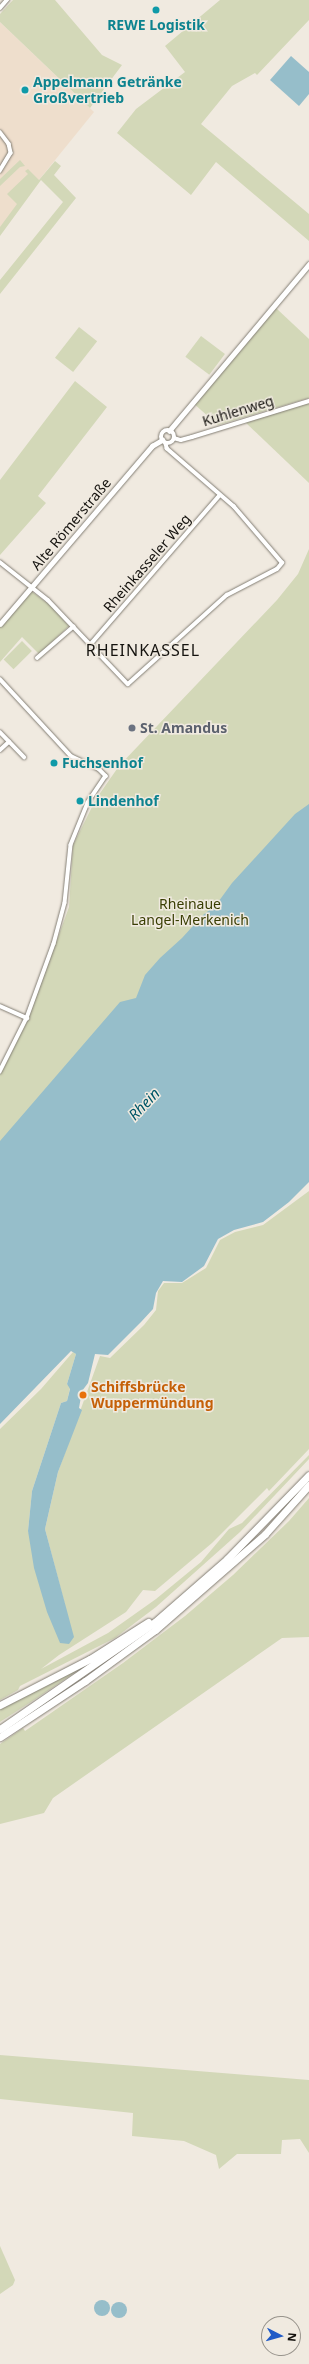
<!DOCTYPE html>
<html>
<head>
<meta charset="utf-8">
<style>
	body { margin:0 }
	#map { position:relative; width:309px; height:2364px; overflow:hidden; background:#f0eae0; font-family:"Noto Sans",sans-serif }
	div>[style] { position:absolute }
	[style*='--x'] { left:calc(var(--x)*1px); top:calc(var(--y)*1px); width:calc(var(--w)*1px); rotate:calc(var(--a)*1deg) }
	.commercial>* { inset:0; background:#eedecc }
	.green>* { inset:0; background:#d3d8b8; transform-origin:0 0 }
	.water>* { inset:0; background:#96beca }
	.round { border-radius:50% }
	.roads { filter:drop-shadow(0 0 1px #837e74) drop-shadow(0 0 1px #837e74) }
	.minor>* { height:3.5px; margin:-1.75px; padding:0 1.75px; transform-origin:1.75px; border-radius:1.75px; background:#fff }
	.tertiary>* { height:4.5px; margin:-2.25px; padding:0 2.25px; transform-origin:2.25px; border-radius:2.25px; background:#fff }
	.tertiary>.ring { margin:-2.25px; padding:0; box-sizing:content-box; background:none; border:4.5px solid #fff; border-radius:50% }
	.motorway>* { height:7px; margin:-3.5px; padding:0 3.5px; transform-origin:3.5px; border-radius:3.5px; background:#fff }
	.dots>* { width:11px; height:11px; translate:-50% -50%; box-sizing:border-box; border:2px solid #f0eae0; border-radius:50% }
	span { translate:-50% -50%; white-space:nowrap; text-align:center; line-height:1.15; -webkit-text-stroke:3px #f0eae0; paint-order:stroke }
	.culture-label { font-size:14px; color:#0d838f; font-weight:700 }
	.left { translate:0 -50%; text-align:left }
	.street-label { font-size:14px; color:#14120e }
	.worship-label { font-size:14px; color:#5b616d; font-weight:700 }
	.park-label { font-size:14px; color:#393e03 }
	.food-label { font-size:14px; color:#c56008; font-weight:700 }
	.water-label { font-size:15px; color:#005768; font-style:italic }
	.quarter-label { font-size:16px; color:#14120e; letter-spacing:1px }
	.north { position:absolute; left:261px; top:2316px; width:40px; height:40px; box-sizing:border-box; background:#f0eae0; border:1px solid #98948c; border-radius:50%; rotate:96deg; font-size:11px; font-weight:700; line-height:16px; text-align:center; color:#14120e }
	.north::after { content:''; display:block; margin:auto; width:14px; height:18px; background:#205bc7; clip-path:polygon(50% 0,100% 100%,50% 72%,0 100%) }
</style>
</head>
<body>
<div id="map">
	<div class="commercial">
		<i style="clip-path:polygon(0 22px,94px 112px,0 228px)"></i>
	</div>
	<div class="green">
		<i style="clip-path:polygon(13px 0,55px 0,102px 55px,122px 65px,90px 108px,0 22px,0 14px)"></i>
		<i style="clip-path:polygon(220px 0,309px 0,309px 20px,257px 75px,255px 73px,232px 86px,201px 124px,309px 214px,309px 241px,216px 162px,191px 195px,117px 133px,136px 109px,185px 72px,165px 46px)"></i>
		<i style="clip-path:polygon(20px 160px,25px 166px,20px 167px,0 186px,0 179px)"></i>
		<i style="clip-path:polygon(55px 161px,61px 166px,54px 175px,76px 198px,0 294px,0 280px,63px 202px,41px 180px,0 236px,0 227px,17px 204px,7px 194px,28px 174px,25px 171px,28px 169px,39px 180px)"></i>
		<i style="clip-path:polygon(276px 308px,309px 339px,309px 398px,218px 425px,193px 403px)"></i>
		<i style="left:79px;top:327px;width:23px;height:39px;rotate:38deg"></i>
		<i style="left:201px;top:336px;width:30px;height:26px;rotate:37deg"></i>
		<i style="clip-path:polygon(75px 381px,107px 407px,38px 496px,46px 503px,0 555px,0 480px)"></i>
		<i style="clip-path:polygon(309px 403px,309px 483px,245px 422px)"></i>
		<i style="clip-path:polygon(309px 549px,309px 960px,0 1282px,0 1074px,31px 1011px,69px 907px,73px 845px,96px 799px,119px 766px,277px 600px,298px 574px)"></i>
		<i style="clip-path:polygon(31px 591px,50px 605px,69px 626px,39px 654px,22px 637px,0 662px,0 626px)"></i>
		<i style="left:22px;top:641px;width:14px;height:26px;rotate:45deg"></i>
		<i style="clip-path:polygon(309px 1191px,309px 1449px,269px 1491px,267px 1488px,212px 1543px,155px 1591px,143px 1590px,126px 1612px,59px 1655px,41px 1669px,108px 1633px,156px 1599px,201px 1562px,229px 1529px,242px 1523px,309px 1455px,309px 1459px,240px 1532px,156px 1607px,115px 1638px,20px 1686px,18px 1690px,0 1700px,0 1429px,41px 1389px,73px 1352px,76px 1354px,67px 1384px,70px 1388px,67px 1401px,61px 1403px,32px 1491px,28px 1531px,65px 1605px,45px 1529px,58px 1472px,100px 1356px,110px 1358px,144px 1325px,156px 1310px,158px 1291px,164px 1283px,182px 1283px,206px 1268px,220px 1240px,235px 1232px,263px 1225px)"></i>
		<i style="clip-path:polygon(309px 1498px,309px 1637px,282px 1638px,53px 1798px,44px 1813px,0 1824px,0 1744px,23px 1728px,25px 1731px,123px 1663px,185px 1616px,233px 1575px,289px 1521px)"></i>
		<i style="clip-path:polygon(92px 1661px,34px 1700px,0 1722px,0 1707px)"></i>
		<i style="clip-path:polygon(0 2055px,309px 2080px,309px 2153px,300px 2139px,282px 2140px,281px 2154px,237px 2154px,219px 2169px,216px 2155px,184px 2141px,132px 2136px,133px 2113px,0 2099px)"></i>
		<i style="clip-path:polygon(0 2246px,15px 2280px,13px 2285px,0 2294px)"></i>
	</div>
	<div class="water">
		<i style="clip-path:polygon(291px 56px,309px 72px,309px 94px,299px 106px,270px 80px)"></i>
		<i style="clip-path:polygon(309px 804px,309px 1182px,289px 1202px,263px 1222px,234px 1230px,218px 1239px,204px 1266px,182px 1282px,163px 1281px,156px 1293px,153px 1309px,141px 1322px,108px 1355px,95px 1354px,88px 1383px,82px 1391px,79px 1408px,82px 1410px,58px 1472px,45px 1529px,74px 1637px,69px 1644px,60px 1643px,47px 1612px,34px 1568px,28px 1531px,32px 1491px,61px 1403px,67px 1401px,70px 1389px,67px 1384px,76px 1354px,71px 1351px,0 1424px,0 1141px,120px 1002px,136px 998px,145px 975px,160px 958px,182px 938px,203px 915px,216px 905px,232px 883px,295px 814px)"></i>
		<i class="round" style="left:94px;top:2300px;width:16px;height:16px"></i>
		<i class="round" style="left:111px;top:2302px;width:16px;height:16px"></i>
	</div>
	<div class="roads">
		<div class="minor">
			<i style="--x:0;--y:8;--w:11;--a:-49"></i>
			<i style="--x:0;--y:132;--w:15;--a:53"></i>
			<i style="--x:9;--y:144;--w:9;--a:77"></i>
			<i style="--x:11;--y:153;--w:21;--a:121"></i>
			<i style="--x:174;--y:438;--w:7;--a:16"></i>
			<i style="--x:181;--y:440;--w:11;--a:-15"></i>
			<i style="--x:192;--y:437;--w:122;--a:-17.1"></i>
			<i style="--x:0;--y:562;--w:61;--a:38.4"></i>
			<i style="--x:48;--y:600;--w:116;--a:46.4"></i>
			<i style="--x:128;--y:684;--w:133;--a:-42"></i>
			<i style="--x:227;--y:595;--w:56;--a:-27.5"></i>
			<i style="--x:277;--y:569;--w:8;--a:-50"></i>
			<i style="--x:282;--y:563;--w:74;--a:-130.6"></i>
			<i style="--x:234;--y:507;--w:89;--a:-139.1"></i>
			<i style="--x:167;--y:449;--w:6;--a:-108"></i>
			<i style="--x:90;--y:645;--w:198;--a:-49.1"></i>
			<i style="--x:37;--y:658;--w:48;--a:-40.7"></i>
			<i style="--x:0;--y:679;--w:105;--a:47.3"></i>
			<i style="--x:71;--y:756;--w:31;--a:25"></i>
			<i style="--x:99;--y:769;--w:10;--a:45"></i>
			<i style="--x:106;--y:776;--w:32;--a:124"></i>
			<i style="--x:88;--y:803;--w:45;--a:112"></i>
			<i style="--x:71;--y:845;--w:58;--a:95.9"></i>
			<i style="--x:65;--y:903;--w:42;--a:105"></i>
			<i style="--x:54;--y:944;--w:79;--a:110"></i>
			<i style="--x:27;--y:1018;--w:60;--a:116.6"></i>
			<i style="--x:0;--y:732;--w:35;--a:46"></i>
			<i style="--x:0;--y:750;--w:12;--a:-42"></i>
			<i style="--x:0;--y:1006;--w:30;--a:24"></i>
		</div>
		<div class="tertiary">
			<i class="ring" style="left:161px;top:430px;width:9.5px;height:9.5px"></i>
			<i style="--x:169;--y:431;--w:218;--a:-50"></i>
			<i style="--x:0;--y:624;--w:234;--a:-49.5"></i>
			<i style="--x:152;--y:446;--w:12;--a:-31"></i>
		</div>
		<div class="motorway">
			<i style="--x:0;--y:1705;--w:101;--a:-27.1"></i>
			<i style="--x:90;--y:1659;--w:69;--a:-32.5"></i>
			<i style="--x:0;--y:1729;--w:188;--a:-34.6"></i>
			<i style="--x:155;--y:1622;--w:96;--a:-41.2"></i>
			<i style="--x:227;--y:1559;--w:117;--a:-45.7"></i>
			<i style="--x:0;--y:1737;--w:102;--a:-33.4"></i>
			<i style="--x:85;--y:1681;--w:87;--a:-36.1"></i>
			<i style="--x:155;--y:1630;--w:146;--a:-41.1"></i>
			<i style="--x:265;--y:1534;--w:66;--a:-48.1"></i>
		</div>
	</div>
	<div class="dots">
		<i style="left:156px;top:10px;background:#0f9aa8"></i>
		<i style="left:25px;top:90px;background:#0f9aa8"></i>
		<i style="left:132px;top:728px;background:#6b7280"></i>
		<i style="left:54px;top:763px;background:#0f9aa8"></i>
		<i style="left:80px;top:801px;background:#0f9aa8"></i>
		<i style="left:83px;top:1395px;background:#e8710a"></i>
	</div>
	<div class="culture-label">
		<span style="left:156px;top:25px">REWE Logistik</span>
		<span class="left" style="left:33px;top:90px">Appelmann Getränke<br>Großvertrieb</span>
		<span class="left" style="left:62px;top:763px">Fuchsenhof</span>
		<span class="left" style="left:88px;top:801px">Lindenhof</span>
	</div>
	<div class="street-label">
		<span style="left:238px;top:411px;rotate:-17deg">Kuhlenweg</span>
		<span style="left:71px;top:524px;rotate:-50deg">Alte Römerstraße</span>
		<span style="left:147px;top:563px;rotate:-49deg">Rheinkasseler Weg</span>
	</div>
	<div class="worship-label">
		<span class="left" style="left:140px;top:728px">St. Amandus</span>
	</div>
	<div class="park-label">
		<span style="left:190px;top:912px">Rheinaue<br>Langel-Merkenich</span>
	</div>
	<div class="food-label">
		<span class="left" style="left:91px;top:1395px">Schiffsbrücke<br>Wuppermündung</span>
	</div>
	<div class="water-label">
		<span style="left:144px;top:1104px;rotate:-46deg">Rhein</span>
	</div>
	<div class="quarter-label">
		<span style="left:143px;top:650px">RHEINKASSEL</span>
	</div>
	<div class="north">N</div>
</div>
</body>
</html>
